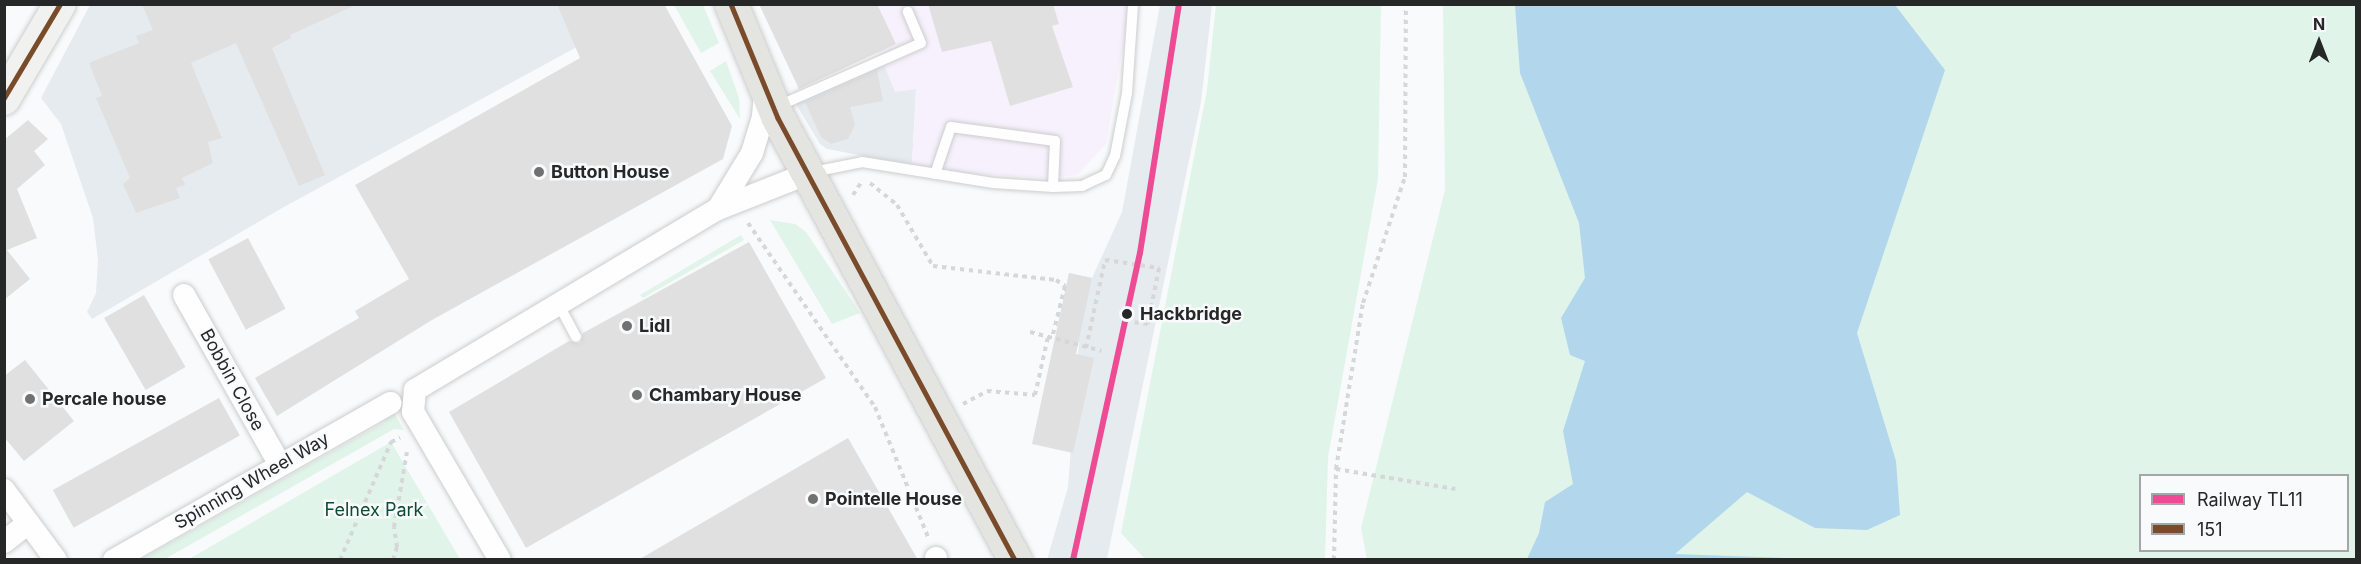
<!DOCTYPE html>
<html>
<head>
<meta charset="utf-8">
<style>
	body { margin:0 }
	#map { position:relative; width:2361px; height:564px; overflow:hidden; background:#f9fafb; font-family:Inter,sans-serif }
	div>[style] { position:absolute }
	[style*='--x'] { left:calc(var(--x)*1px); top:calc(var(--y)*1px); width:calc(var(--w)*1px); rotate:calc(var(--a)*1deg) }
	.built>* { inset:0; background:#e6ebf0 }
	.industrial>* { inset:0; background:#f7f1fd }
	.green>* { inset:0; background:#e0f4e9 }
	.water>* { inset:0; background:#b2d6ec }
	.building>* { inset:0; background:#e0e0e0; transform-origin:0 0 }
	.path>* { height:4px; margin-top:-2px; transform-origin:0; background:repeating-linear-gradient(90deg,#d6d7d8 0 4.5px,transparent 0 9px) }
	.roads { filter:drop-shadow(0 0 2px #cccdce) drop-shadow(0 0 2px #cccdce) }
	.service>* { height:10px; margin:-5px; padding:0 5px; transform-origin:5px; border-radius:5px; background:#fefefe }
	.minor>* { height:22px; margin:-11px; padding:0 11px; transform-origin:11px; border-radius:11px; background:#fefefe }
	.secondary>* { height:32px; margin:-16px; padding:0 16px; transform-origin:16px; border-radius:16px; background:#f1f2ef }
	.primary>* { height:33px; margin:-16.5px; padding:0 16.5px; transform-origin:16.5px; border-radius:16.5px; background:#e4e4e0 }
	.bus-1>* { height:4.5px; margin:-2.25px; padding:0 2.25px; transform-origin:2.25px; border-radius:2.25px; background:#7a4b2a }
	.rail-1>* { height:6px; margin:-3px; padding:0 3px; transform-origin:3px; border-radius:3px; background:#ee4b95 }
	.dots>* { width:16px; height:16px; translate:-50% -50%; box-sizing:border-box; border:3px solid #f8fafc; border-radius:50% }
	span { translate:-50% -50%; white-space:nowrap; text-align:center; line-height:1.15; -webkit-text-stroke:5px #f8fafc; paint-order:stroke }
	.poi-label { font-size:18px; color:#262727; font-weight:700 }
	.left { translate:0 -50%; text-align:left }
	.stop-label { font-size:18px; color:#262727; font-weight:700 }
	.street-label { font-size:18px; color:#262727 }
	.park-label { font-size:18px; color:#0b4d32 }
	.frame { position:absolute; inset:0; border:6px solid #262727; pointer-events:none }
	.legend { position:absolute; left:2139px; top:474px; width:210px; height:78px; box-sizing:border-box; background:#f8fafc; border:2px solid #a4a6a7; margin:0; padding:8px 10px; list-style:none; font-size:18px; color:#262727 }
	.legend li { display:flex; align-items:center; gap:12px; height:30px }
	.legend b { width:30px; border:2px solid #a4a6a7 }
	.north { position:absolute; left:2289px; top:12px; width:60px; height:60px; -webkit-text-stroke:4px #f8fafc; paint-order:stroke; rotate:0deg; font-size:16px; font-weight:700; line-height:24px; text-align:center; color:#262727 }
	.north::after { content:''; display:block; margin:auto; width:21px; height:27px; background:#262727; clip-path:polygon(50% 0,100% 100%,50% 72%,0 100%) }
</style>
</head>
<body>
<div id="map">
	<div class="built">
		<i style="clip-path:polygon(90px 5px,566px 5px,584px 43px,284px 207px,92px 319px,87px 312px,96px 293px,98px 260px,93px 218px,61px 124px,41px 98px)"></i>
		<i style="clip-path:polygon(1160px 5px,1212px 5px,1201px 102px,1107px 559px,1047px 560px,1068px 487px,1079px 342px,1056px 336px,1069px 273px,1092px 278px,1122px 212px)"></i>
		<i style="clip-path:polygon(883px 63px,916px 89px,912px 165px,827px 149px,820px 144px,794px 101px)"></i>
	</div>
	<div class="industrial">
		<i style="clip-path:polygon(860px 5px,1130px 5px,1106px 144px,1077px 175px,1044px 178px,948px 172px,912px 165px,916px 89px,895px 92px)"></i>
	</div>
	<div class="green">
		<i style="clip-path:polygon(674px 5px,703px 5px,719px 43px,701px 53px)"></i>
		<i style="clip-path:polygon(1216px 5px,1381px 5px,1378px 179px,1328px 457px,1325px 559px,1145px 559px,1121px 533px,1207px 90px)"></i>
		<i style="clip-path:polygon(evenodd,1443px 5px,2356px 5px,2356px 559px,1367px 560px,1361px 528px,1445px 190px,1443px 5px,2140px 476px,2348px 476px,2348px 550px,2140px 550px,2140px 476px)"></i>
		<i style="clip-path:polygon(726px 61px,739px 98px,740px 119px,710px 71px)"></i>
		<i style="clip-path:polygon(770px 220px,795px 224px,806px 232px,860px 313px,832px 324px)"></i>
		<i style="clip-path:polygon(741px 235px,744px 240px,643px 298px,640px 295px)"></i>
		<i style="clip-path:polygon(389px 411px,393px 411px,404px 430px,394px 429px,165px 559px,140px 560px,384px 422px)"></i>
		<i style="clip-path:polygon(391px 442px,460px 559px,189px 559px,315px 486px)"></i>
	</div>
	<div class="water">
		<i style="clip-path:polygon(1515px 5px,1895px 5px,1945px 70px,1857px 333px,1896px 461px,1900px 515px,1867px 530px,1815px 528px,1747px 492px,1675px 554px,1817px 559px,1527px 559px,1539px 533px,1545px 502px,1573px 484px,1563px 431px,1585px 361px,1570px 355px,1561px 318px,1585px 278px,1579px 223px,1520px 73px)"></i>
	</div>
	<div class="building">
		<i style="clip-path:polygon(142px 4px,358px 4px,290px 35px,291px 38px,272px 48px,325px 175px,299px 186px,236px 43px,191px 63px,222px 138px,208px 142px,213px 163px,182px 178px,185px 185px,176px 188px,180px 198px,136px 213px,123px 184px,130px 178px,96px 98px,102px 96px,89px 63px,139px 43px,136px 36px,153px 30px)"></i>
		<i style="clip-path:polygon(557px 4px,664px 4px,732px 126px,723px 159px,432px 320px,277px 416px,255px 378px,359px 318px,355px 311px,409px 279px,355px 185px,580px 58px)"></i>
		<i style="clip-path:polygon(759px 4px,877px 4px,896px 44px,799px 89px)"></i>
		<i style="clip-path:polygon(928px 4px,1053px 4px,1059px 24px,1052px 26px,1073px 87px,1010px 106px,991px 41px,942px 52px)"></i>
		<i style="clip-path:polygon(877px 70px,883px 101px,850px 107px,855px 125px,848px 139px,831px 144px,821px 137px,805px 102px)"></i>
		<i style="clip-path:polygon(28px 120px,48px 139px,34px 151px,45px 165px,17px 189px,37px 238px,7px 250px,30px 279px,4px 300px,4px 140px)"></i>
		<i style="left:248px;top:238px;width:80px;height:45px;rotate:62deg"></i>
		<i style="clip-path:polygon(749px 242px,826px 378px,526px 548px,449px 412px,569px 341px,580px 343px,583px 333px)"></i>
		<i style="clip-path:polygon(1069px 273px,1092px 278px,1076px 354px,1094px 358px,1073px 453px,1032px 444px)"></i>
		<i style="left:144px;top:295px;width:83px;height:46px;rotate:60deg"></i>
		<i style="clip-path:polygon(25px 360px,74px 421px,24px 461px,4px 437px,4px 376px)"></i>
		<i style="left:219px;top:398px;width:43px;height:190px;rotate:61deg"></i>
		<i style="clip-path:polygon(848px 438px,918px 560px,638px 560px)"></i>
	</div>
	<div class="path">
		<i style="--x:870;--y:183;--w:35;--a:39"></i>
		<i style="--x:897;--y:205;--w:71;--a:59.5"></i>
		<i style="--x:933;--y:266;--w:124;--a:6.5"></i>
		<i style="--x:1056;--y:280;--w:11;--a:34"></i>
		<i style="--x:1065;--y:286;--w:54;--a:104"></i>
		<i style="--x:853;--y:195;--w:17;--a:-57"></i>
		<i style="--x:748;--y:223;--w:224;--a:55.4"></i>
		<i style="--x:875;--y:407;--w:140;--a:67.8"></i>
		<i style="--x:1030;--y:332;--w:74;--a:14.8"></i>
		<i style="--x:1086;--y:348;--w:90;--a:-77.8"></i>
		<i style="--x:1105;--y:260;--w:55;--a:8.4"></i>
		<i style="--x:1159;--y:268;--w:57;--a:101.1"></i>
		<i style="--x:1148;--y:324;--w:15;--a:-172"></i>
		<i style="--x:963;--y:404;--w:27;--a:-28"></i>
		<i style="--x:987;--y:391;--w:48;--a:4.8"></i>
		<i style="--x:1035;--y:395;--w:59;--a:-77.4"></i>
		<i style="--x:1336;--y:469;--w:121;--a:9.5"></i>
		<i style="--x:340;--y:560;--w:129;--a:-66.6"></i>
		<i style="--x:391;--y:442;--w:10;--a:-24"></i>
		<i style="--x:393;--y:560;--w:14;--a:-73"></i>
		<i style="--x:397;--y:547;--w:20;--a:-99"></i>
		<i style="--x:394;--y:527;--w:76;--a:-80.2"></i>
		<i style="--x:1334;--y:560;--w:91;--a:-88.7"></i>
		<i style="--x:1336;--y:469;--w:168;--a:-80.8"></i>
		<i style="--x:1363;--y:303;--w:133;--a:-71.6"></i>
		<i style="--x:1405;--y:177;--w:173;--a:-89.7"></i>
	</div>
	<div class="roads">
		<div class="service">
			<i style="--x:776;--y:107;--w:158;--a:-23.8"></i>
			<i style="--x:921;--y:43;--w:34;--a:-113"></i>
			<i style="--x:813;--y:172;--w:50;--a:-11.5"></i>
			<i style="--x:862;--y:162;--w:133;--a:9.1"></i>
			<i style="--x:993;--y:183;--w:60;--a:3.8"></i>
			<i style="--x:1053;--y:187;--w:29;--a:-2"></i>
			<i style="--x:1082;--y:186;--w:26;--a:-25"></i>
			<i style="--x:1106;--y:175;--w:21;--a:-65"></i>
			<i style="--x:1115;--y:156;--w:64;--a:-79.2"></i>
			<i style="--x:1127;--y:93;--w:89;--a:-86.1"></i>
			<i style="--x:935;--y:174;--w:50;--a:-71.2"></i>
			<i style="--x:951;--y:127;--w:105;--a:7.7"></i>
			<i style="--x:1055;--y:141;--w:46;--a:92.5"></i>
			<i style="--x:559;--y:305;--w:36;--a:62"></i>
		</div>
		<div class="minor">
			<i style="--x:718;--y:209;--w:66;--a:-58.7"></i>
			<i style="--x:752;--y:153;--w:39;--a:-73"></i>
			<i style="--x:763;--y:116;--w:23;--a:-85"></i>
			<i style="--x:184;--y:295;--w:195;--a:60.5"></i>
			<i style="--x:4;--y:490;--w:87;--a:53.4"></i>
			<i style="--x:4;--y:542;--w:31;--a:-38"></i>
			<i style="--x:936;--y:558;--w:2;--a:90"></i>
			<i style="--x:114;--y:560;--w:318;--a:-29.6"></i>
			<i style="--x:500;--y:560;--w:172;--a:-120.4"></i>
			<i style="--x:413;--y:412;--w:22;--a:-85"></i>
			<i style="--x:415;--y:390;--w:353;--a:-30.9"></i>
			<i style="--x:718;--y:209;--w:96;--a:-21.5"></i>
		</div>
		<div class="secondary">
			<i style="--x:4;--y:99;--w:110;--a:-59.5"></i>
		</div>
		<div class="primary">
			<i style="--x:731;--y:4;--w:123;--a:67.6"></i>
			<i style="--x:778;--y:118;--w:502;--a:61.8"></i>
		</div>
	</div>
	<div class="bus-1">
		<i style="--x:731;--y:4;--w:123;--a:67.6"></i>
		<i style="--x:778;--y:118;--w:502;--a:61.8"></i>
		<i style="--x:4;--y:98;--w:109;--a:-59.2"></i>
	</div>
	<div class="rail-1">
		<i style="--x:1073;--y:560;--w:314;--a:-77.7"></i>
		<i style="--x:1140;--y:253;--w:252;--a:-81.1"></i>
	</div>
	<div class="dots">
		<i style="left:539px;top:172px;background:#707171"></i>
		<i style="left:1127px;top:314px;background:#262727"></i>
		<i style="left:627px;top:326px;background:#707171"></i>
		<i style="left:637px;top:395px;background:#707171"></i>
		<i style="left:30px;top:399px;background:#707171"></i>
		<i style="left:813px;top:499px;background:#707171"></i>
	</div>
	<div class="poi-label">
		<span class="left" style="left:551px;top:172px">Button House</span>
		<span class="left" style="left:639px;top:326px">Lidl</span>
		<span class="left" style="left:649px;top:395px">Chambary House</span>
		<span class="left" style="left:42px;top:399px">Percale house</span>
		<span class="left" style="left:825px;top:499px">Pointelle House</span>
	</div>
	<div class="stop-label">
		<span class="left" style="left:1140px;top:314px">Hackbridge</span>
	</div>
	<div class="street-label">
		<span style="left:232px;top:380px;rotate:61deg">Bobbin Close</span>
		<span style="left:252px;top:481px;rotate:-30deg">Spinning Wheel Way</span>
	</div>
	<div class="park-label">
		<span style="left:374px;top:510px">Felnex Park</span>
	</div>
	<div class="frame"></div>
	<ul class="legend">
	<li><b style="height:8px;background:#ee4b95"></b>Railway TL11</li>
	<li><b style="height:8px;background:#7a4b2a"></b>151</li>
	</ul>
	<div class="north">N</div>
</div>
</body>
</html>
